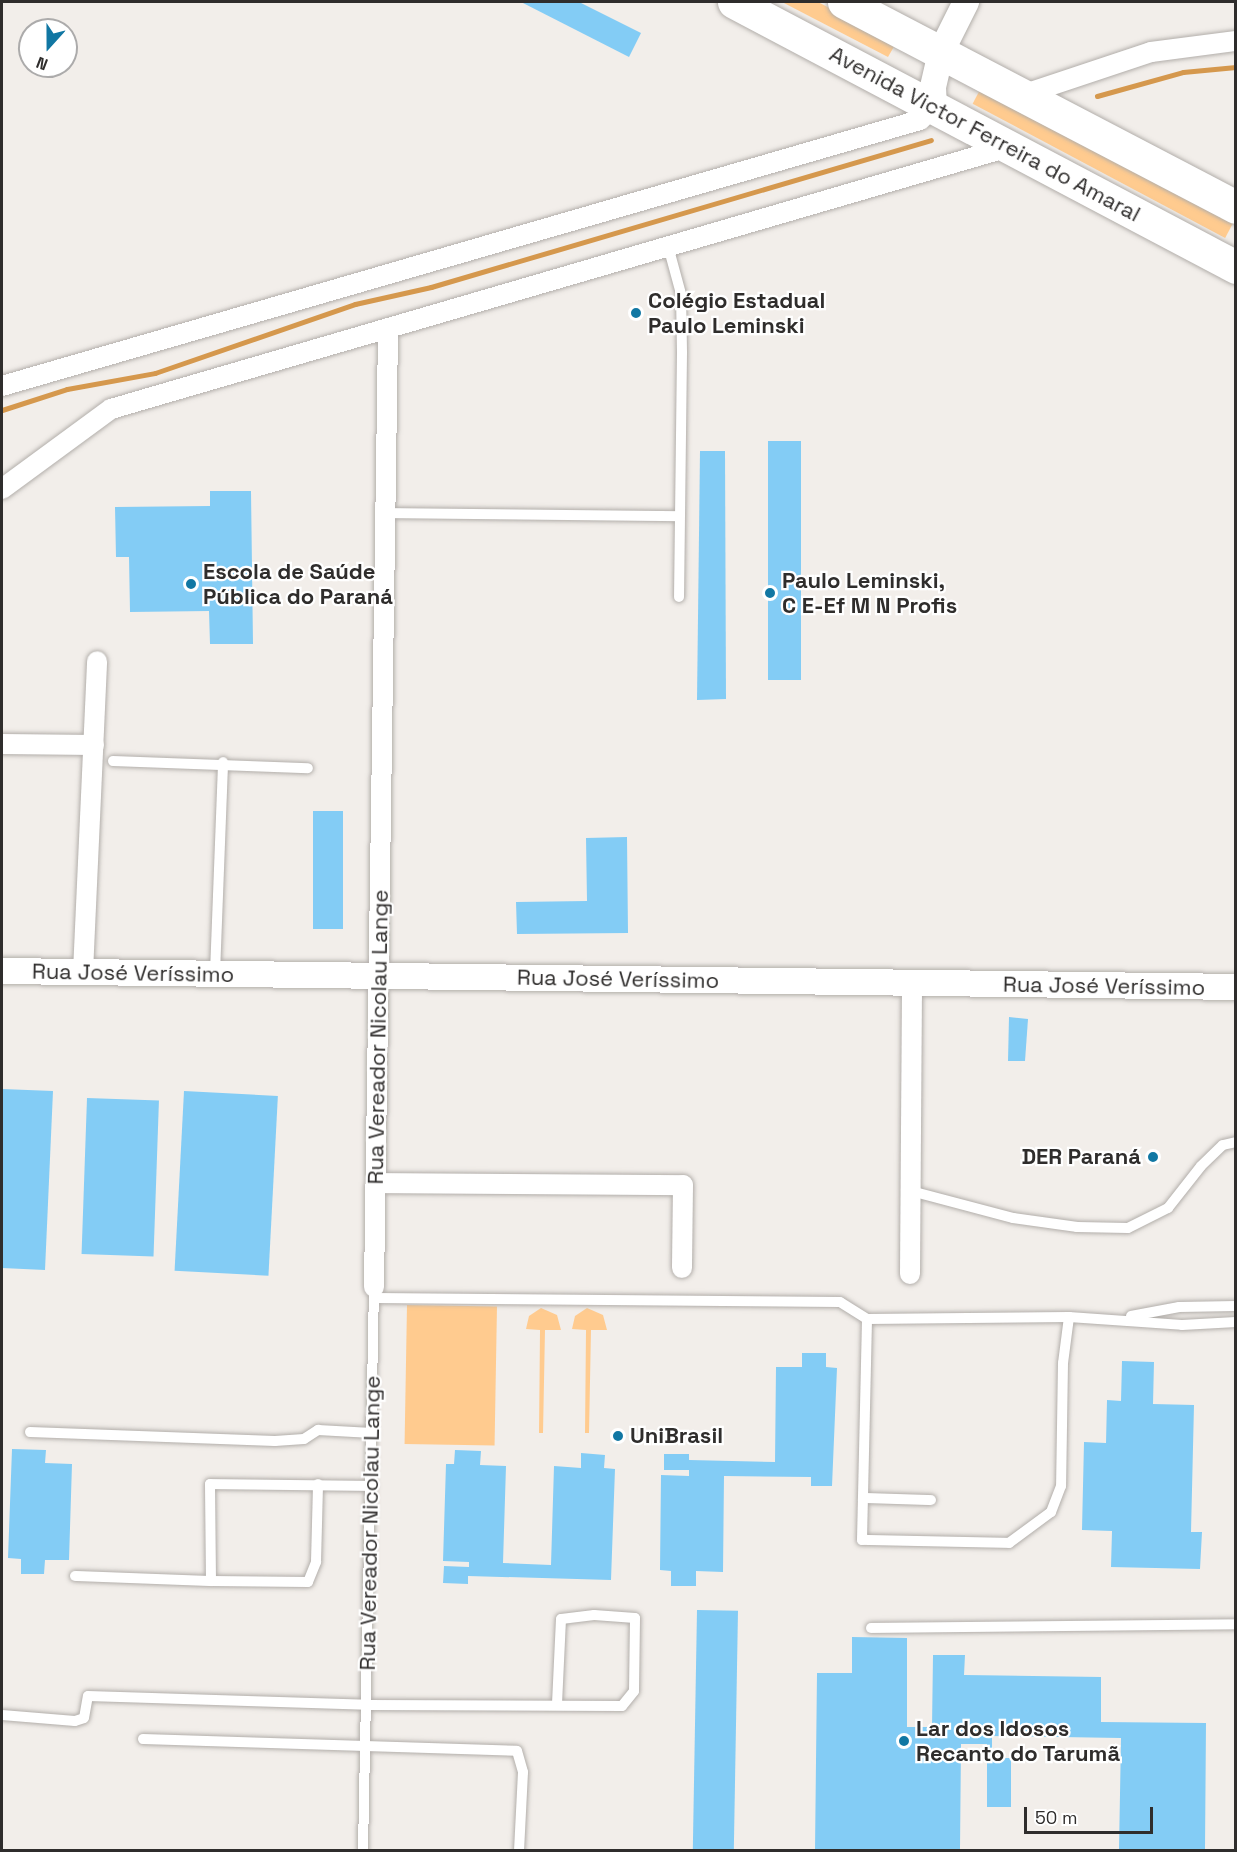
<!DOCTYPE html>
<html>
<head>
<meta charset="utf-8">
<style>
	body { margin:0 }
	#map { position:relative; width:1237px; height:1852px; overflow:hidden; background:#f2eeea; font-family:"Space Grotesk",sans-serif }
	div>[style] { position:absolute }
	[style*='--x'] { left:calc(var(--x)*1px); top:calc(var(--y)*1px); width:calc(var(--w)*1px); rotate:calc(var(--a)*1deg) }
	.green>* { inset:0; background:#ffcb8f; transform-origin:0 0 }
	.stream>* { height:5px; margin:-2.5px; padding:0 2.5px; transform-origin:2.5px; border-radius:2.5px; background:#d5984d }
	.building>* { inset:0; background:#83ccf5; transform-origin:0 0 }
	.roads { filter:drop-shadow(0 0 2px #b2aeaa) drop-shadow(0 0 2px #b2aeaa) }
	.service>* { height:10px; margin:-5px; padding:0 5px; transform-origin:5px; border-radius:5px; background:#fff }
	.minor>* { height:20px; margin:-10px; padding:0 10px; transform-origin:10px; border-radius:10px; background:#fff }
	.tertiary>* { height:26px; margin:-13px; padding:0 13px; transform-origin:13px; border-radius:13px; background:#fff }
	.trunk>* { height:33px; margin:-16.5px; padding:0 16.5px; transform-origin:16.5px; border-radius:16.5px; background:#fff }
	.dots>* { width:16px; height:16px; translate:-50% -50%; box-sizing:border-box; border:3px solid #fff; border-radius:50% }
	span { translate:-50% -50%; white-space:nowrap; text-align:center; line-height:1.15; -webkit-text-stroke:4.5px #fff; paint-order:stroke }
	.street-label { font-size:22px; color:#2f2d2c }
	.poi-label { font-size:22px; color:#2f2d2c; font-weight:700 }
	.left { translate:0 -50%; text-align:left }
	.right { translate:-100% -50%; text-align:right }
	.frame { position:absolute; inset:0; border:3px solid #2f2d2c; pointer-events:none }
	.north { position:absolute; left:18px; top:18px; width:60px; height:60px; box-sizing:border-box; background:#fff; border:2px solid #acabab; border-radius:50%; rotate:201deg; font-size:16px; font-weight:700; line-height:24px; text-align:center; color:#2f2d2c }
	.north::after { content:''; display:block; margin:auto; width:21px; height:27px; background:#1177a3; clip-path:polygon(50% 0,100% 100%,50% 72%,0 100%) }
	.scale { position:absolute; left:1024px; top:1807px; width:129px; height:27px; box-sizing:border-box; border:3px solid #2f2d2c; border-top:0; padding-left:8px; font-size:18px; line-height:21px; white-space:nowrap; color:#2f2d2c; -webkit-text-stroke:4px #fff; paint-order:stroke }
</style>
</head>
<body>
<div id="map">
	<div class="green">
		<i style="clip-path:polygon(782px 2px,818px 2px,896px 43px,888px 57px)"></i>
		<i style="left:982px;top:86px;width:286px;height:20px;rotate:28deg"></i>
		<i style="left:407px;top:1305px;width:90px;height:139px;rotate:1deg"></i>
		<i style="clip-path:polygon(541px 1308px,557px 1315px,561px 1330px,545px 1330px,543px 1433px,539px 1433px,540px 1330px,526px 1329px,529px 1316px)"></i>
		<i style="clip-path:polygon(587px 1308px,603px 1315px,607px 1330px,591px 1330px,589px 1433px,585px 1433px,586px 1330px,572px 1329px,575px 1316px)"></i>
	</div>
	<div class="stream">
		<i style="--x:1097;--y:96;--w:89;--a:-15.6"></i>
		<i style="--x:1183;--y:72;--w:53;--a:-5.4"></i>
		<i style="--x:2;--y:410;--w:68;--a:-17.9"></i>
		<i style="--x:67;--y:389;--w:89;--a:-10.3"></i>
		<i style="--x:155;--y:373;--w:212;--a:-19"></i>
		<i style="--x:355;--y:304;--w:78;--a:-12.6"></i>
		<i style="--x:431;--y:287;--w:521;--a:-16.38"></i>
	</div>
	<div class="building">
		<i style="clip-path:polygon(521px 2px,579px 2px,641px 33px,629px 57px)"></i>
		<i style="left:768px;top:441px;width:33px;height:239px"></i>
		<i style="clip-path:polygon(700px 451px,725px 451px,726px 699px,697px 700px)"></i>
		<i style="clip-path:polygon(210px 491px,251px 491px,253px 644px,210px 644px,209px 611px,130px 612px,129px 557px,116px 557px,115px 507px,210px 506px)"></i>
		<i style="left:313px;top:811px;width:30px;height:118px"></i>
		<i style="clip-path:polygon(627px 837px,628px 933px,517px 934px,516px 902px,587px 901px,586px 838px)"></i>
		<i style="clip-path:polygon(1009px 1017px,1028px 1019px,1025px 1061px,1008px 1061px)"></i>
		<i style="clip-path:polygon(2px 1089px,53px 1091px,45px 1270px,2px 1268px)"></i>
		<i style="left:184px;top:1091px;width:94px;height:180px;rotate:3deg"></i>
		<i style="left:87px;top:1098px;width:72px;height:156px;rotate:2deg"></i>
		<i style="clip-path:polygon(802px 1353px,826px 1353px,826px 1367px,837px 1368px,832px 1486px,811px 1486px,811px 1477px,724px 1476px,723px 1572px,696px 1571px,696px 1586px,671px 1586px,671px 1571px,660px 1570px,661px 1475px,689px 1476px,689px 1470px,664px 1470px,664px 1454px,689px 1454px,689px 1460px,775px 1462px,776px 1367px,802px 1367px)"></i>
		<i style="clip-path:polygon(1122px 1361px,1154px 1362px,1153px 1404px,1194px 1405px,1191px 1532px,1202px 1532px,1200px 1569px,1111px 1567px,1112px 1531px,1082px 1530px,1084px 1442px,1106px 1443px,1107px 1400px,1121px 1401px)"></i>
		<i style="clip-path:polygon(12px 1449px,46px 1450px,45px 1463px,72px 1464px,69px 1560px,45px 1560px,44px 1574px,21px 1574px,21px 1559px,8px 1558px)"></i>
		<i style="clip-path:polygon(455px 1450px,481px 1451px,480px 1465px,506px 1466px,503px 1563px,551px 1565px,554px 1466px,581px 1468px,581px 1453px,605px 1455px,604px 1468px,615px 1469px,611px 1580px,468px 1576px,468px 1584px,443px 1583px,444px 1566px,469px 1567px,469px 1562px,443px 1561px,446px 1464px,454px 1464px)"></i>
		<i style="left:697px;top:1610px;width:41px;height:240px;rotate:1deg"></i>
		<i style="clip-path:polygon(852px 1637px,907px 1638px,907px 1727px,932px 1727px,933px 1655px,965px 1655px,964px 1675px,1101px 1677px,1101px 1722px,1206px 1723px,1205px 1850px,1119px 1850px,1121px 1738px,992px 1736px,992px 1758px,1011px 1758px,1011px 1807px,987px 1807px,987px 1744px,961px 1744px,960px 1850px,815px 1850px,817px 1673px,852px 1673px)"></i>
	</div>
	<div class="roads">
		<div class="service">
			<i style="--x:668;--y:246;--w:50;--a:74.8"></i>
			<i style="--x:681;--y:294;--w:59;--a:89"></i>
			<i style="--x:682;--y:353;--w:244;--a:90.7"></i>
			<i style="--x:385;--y:513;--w:294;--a:0.6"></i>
			<i style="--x:113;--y:761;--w:195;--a:2.1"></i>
			<i style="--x:215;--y:973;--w:211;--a:-87.8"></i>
			<i style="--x:911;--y:1191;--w:106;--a:14.8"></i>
			<i style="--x:1013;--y:1218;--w:65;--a:8"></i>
			<i style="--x:1077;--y:1227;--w:51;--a:1.1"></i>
			<i style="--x:1128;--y:1228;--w:45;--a:-26.6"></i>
			<i style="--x:1168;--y:1208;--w:53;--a:-51.8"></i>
			<i style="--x:1201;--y:1166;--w:30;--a:-44"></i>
			<i style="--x:1223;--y:1145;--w:13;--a:-13"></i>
			<i style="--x:374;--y:1298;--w:466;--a:0.5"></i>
			<i style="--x:840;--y:1302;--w:32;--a:32"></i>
			<i style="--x:1131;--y:1316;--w:49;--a:-10.6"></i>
			<i style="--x:1179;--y:1307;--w:57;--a:-1"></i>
			<i style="--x:1069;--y:1317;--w:46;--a:97.4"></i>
			<i style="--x:1063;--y:1363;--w:123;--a:90.9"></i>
			<i style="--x:1061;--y:1486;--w:28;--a:111"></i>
			<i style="--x:1051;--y:1512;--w:52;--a:143.6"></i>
			<i style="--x:1009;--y:1543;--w:147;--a:-178.8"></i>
			<i style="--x:862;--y:1540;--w:221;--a:-88.7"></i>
			<i style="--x:867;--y:1319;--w:202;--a:-0.6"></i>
			<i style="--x:1069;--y:1317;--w:113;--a:4"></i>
			<i style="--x:1182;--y:1325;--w:54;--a:-3.2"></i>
			<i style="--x:30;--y:1432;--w:245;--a:2.1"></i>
			<i style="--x:275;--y:1441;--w:29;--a:-4"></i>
			<i style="--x:304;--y:1439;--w:17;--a:-33"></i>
			<i style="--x:318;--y:1430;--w:54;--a:3.2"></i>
			<i style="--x:863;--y:1498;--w:68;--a:1.7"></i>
			<i style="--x:75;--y:1576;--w:136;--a:2.1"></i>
			<i style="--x:211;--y:1581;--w:97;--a:-90.6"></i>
			<i style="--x:210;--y:1484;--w:161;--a:0.7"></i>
			<i style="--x:211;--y:1581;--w:97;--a:0.6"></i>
			<i style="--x:308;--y:1582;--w:22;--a:-68"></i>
			<i style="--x:316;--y:1562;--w:78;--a:-88.5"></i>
			<i style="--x:871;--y:1628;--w:365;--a:-0.6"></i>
			<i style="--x:2;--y:1715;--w:73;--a:4.7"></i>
			<i style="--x:75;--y:1721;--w:9;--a:-18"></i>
			<i style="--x:84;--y:1718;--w:22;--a:-80"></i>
			<i style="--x:88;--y:1696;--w:279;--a:1.8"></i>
			<i style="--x:367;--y:1705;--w:255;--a:0.2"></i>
			<i style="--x:622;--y:1706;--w:19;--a:-51"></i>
			<i style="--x:634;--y:1691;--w:73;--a:-89.2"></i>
			<i style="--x:635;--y:1618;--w:41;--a:-175.8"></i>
			<i style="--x:594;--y:1615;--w:33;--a:173"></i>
			<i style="--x:561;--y:1619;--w:85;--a:92.7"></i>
			<i style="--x:143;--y:1739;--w:374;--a:1.8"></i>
			<i style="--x:517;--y:1751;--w:22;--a:74"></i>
			<i style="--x:523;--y:1772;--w:78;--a:92.9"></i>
			<i style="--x:363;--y:1850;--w:563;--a:-88.88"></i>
		</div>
		<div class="minor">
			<i style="--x:1022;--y:95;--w:136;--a:-18.4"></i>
			<i style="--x:1151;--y:52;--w:86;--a:-7.4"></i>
			<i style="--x:2;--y:386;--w:956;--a:-16.16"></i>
			<i style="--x:920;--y:120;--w:19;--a:-43"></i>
			<i style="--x:2;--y:489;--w:135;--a:-36.3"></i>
			<i style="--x:111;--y:409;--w:935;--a:-16.27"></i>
			<i style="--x:2;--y:744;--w:92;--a:0.6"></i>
			<i style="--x:83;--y:972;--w:311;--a:-87.4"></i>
			<i style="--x:376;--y:1183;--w:307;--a:0.4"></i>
			<i style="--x:683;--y:1185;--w:83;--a:90.7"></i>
			<i style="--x:910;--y:1274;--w:290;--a:-89.6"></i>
			<i style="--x:374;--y:1287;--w:959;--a:-89.16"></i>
		</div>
		<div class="tertiary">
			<i style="--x:934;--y:107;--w:20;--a:-93"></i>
			<i style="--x:933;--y:87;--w:36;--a:-77"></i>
			<i style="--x:941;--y:52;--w:56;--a:-63.4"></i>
			<i style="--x:2;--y:971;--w:1234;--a:0.74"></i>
		</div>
		<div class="trunk">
			<i style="--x:734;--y:2;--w:568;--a:27.83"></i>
			<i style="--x:844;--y:2;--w:442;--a:27.6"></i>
		</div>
	</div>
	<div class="dots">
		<i style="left:636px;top:313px;background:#1177a3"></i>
		<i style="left:191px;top:584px;background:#1177a3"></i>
		<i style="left:770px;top:593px;background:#1177a3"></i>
		<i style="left:1153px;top:1157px;background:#1177a3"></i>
		<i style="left:618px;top:1436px;background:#1177a3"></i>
		<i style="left:904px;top:1741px;background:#1177a3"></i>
	</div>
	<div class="street-label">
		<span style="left:985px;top:134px;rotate:28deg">Avenida Victor Ferreira do Amaral</span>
		<span style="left:133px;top:973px;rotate:1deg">Rua José Veríssimo</span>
		<span style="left:618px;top:979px;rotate:1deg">Rua José Veríssimo</span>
		<span style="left:1104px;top:986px;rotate:1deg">Rua José Veríssimo</span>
		<span style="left:378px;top:1037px;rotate:-89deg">Rua Vereador Nicolau Lange</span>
		<span style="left:370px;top:1523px;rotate:-89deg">Rua Vereador Nicolau Lange</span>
	</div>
	<div class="poi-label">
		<span class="left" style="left:648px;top:313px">Colégio Estadual<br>Paulo Leminski</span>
		<span class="left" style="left:203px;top:584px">Escola de Saúde<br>Pública do Paraná</span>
		<span class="left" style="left:782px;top:593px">Paulo Leminski,<br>C E-Ef M N Profis</span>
		<span class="right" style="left:1141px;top:1157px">DER Paraná</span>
		<span class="left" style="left:630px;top:1436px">UniBrasil</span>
		<span class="left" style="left:916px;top:1741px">Lar dos Idosos<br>Recanto do Tarumã</span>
	</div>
	<div class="frame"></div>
	<div class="north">N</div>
	<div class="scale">50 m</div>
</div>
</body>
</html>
